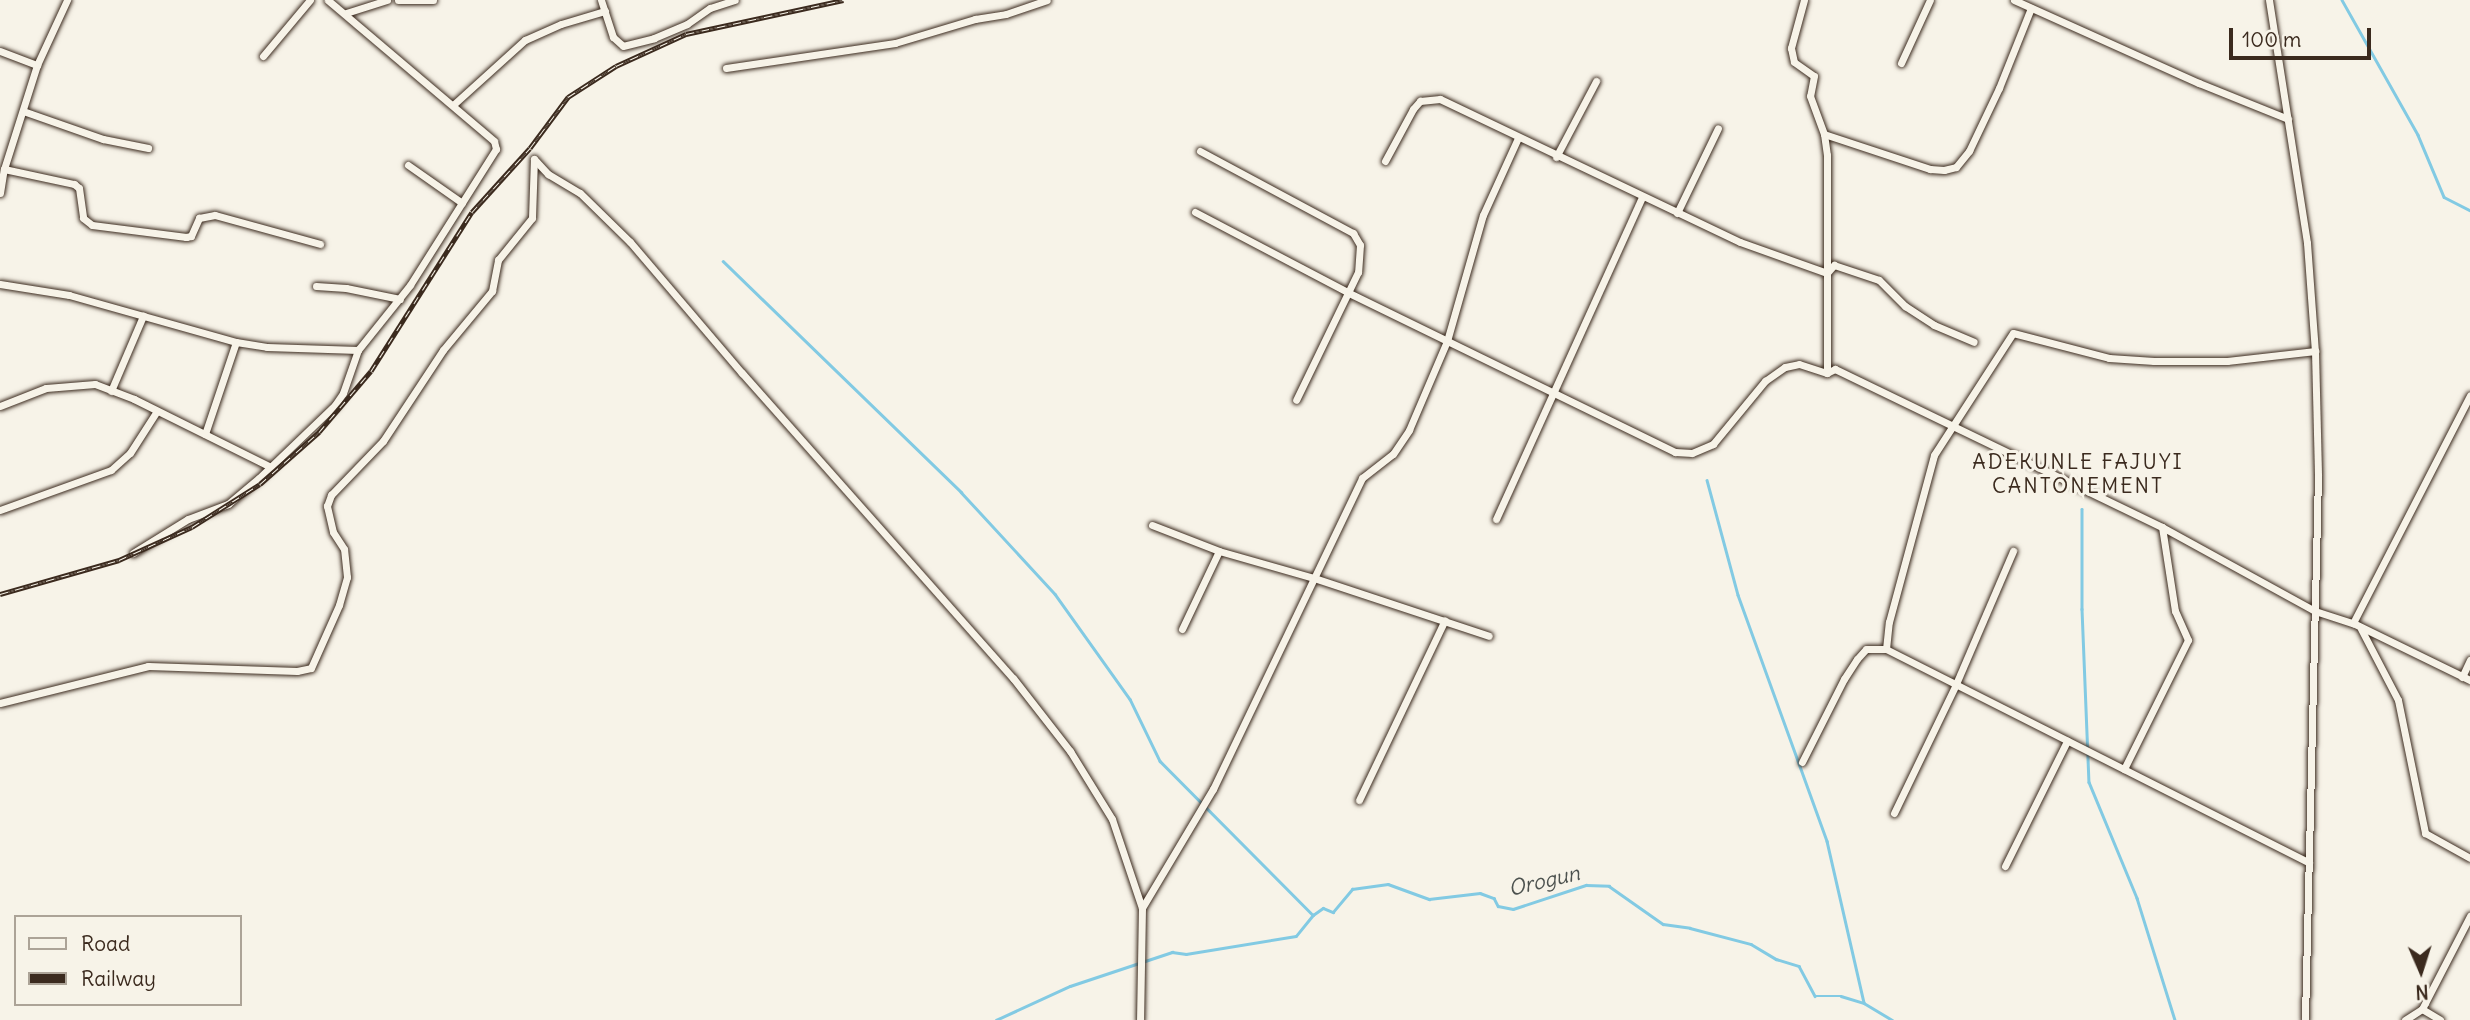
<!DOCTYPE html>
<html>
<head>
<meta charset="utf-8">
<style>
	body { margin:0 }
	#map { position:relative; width:2470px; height:1020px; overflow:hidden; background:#f7f3e8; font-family:Delius,sans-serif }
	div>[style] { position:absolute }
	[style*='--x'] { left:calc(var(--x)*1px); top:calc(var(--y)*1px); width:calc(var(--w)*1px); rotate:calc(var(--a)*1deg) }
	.stream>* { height:2.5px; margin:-1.25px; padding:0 1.25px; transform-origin:1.25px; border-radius:1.25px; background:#82cae3 }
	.roads { filter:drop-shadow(0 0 2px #3b2a1e) drop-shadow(0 0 2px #3b2a1e) }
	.minor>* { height:7px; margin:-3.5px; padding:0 3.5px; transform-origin:3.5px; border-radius:3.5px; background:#f7f3e8 }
	.rail>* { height:5px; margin-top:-2.5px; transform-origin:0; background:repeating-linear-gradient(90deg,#f7f3e8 0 8px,#3b2a1e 0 16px); box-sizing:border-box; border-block:2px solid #3b2a1e }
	span { translate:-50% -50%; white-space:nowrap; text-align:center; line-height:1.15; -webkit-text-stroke:6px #f7f3e8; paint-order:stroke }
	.neighbourhood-label { font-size:21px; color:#3b2a1e; letter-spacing:2px }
	.water-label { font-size:21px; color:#4d524f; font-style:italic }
	.legend { position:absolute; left:14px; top:915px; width:228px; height:91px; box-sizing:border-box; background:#f7f3e8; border:2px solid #aca397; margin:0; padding:9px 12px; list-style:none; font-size:21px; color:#3b2a1e }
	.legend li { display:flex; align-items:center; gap:14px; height:35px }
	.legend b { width:35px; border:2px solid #aca397 }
	.north { position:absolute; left:2386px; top:936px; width:70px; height:70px; -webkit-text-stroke:5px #f7f3e8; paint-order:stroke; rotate:177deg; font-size:19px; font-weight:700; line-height:28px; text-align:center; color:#3b2a1e }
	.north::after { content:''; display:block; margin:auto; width:24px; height:32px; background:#3b2a1e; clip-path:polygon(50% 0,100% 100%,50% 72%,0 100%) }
	.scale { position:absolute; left:2229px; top:28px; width:142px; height:32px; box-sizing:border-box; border:4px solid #3b2a1e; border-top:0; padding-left:9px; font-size:21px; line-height:24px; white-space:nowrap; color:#3b2a1e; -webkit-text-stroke:5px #f7f3e8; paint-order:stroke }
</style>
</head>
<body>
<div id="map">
	<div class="stream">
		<i style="--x:2342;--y:0;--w:155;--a:60.6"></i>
		<i style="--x:2418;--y:135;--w:67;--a:67.2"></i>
		<i style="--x:2444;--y:197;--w:29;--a:27"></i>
		<i style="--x:723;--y:261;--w:332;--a:44.1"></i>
		<i style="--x:961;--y:492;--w:139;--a:47.3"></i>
		<i style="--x:1055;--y:594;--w:129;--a:54.5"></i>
		<i style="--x:1130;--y:699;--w:69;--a:64.2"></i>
		<i style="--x:1160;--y:761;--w:217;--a:45.2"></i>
		<i style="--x:1707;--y:480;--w:119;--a:74.9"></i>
		<i style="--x:1738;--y:595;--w:262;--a:70.1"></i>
		<i style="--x:1827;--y:841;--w:165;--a:77.1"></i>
		<i style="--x:2082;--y:509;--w:100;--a:90"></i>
		<i style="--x:2082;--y:609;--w:173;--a:87.7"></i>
		<i style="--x:2089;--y:782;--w:126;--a:67.5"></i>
		<i style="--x:2137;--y:898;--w:128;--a:72.7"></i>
		<i style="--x:996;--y:1020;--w:81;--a:-24.7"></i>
		<i style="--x:1070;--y:986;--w:108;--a:-18.4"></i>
		<i style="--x:1172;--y:952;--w:14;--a:8"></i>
		<i style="--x:1186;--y:954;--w:111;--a:-9.3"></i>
		<i style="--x:1296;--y:936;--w:27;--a:-51"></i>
		<i style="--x:1313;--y:915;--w:12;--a:-35"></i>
		<i style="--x:1323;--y:908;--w:11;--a:22"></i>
		<i style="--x:1333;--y:912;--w:30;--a:-50"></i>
		<i style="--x:1352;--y:889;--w:36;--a:-8"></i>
		<i style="--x:1388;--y:884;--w:44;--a:20.1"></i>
		<i style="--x:1429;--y:899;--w:51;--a:-6.7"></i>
		<i style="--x:1480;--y:893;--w:15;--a:20"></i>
		<i style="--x:1494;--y:898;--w:9;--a:63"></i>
		<i style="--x:1498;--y:906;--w:15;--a:11"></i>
		<i style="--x:1513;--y:909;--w:77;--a:-18.2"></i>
		<i style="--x:1586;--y:885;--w:23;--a:2"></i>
		<i style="--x:1609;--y:886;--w:66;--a:35.1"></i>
		<i style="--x:1663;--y:924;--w:27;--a:8"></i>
		<i style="--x:1690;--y:928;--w:63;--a:14.7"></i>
		<i style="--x:1751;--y:944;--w:29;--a:31"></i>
		<i style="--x:1776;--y:959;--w:24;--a:17"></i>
		<i style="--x:1799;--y:966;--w:34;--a:62"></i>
		<i style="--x:1815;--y:996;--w:26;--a:0"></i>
		<i style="--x:1841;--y:996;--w:24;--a:17"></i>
		<i style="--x:1864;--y:1003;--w:33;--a:31"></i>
	</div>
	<div class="roads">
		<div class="minor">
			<i style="--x:398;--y:0;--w:35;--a:0"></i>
			<i style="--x:601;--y:0;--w:39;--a:72"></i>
			<i style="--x:613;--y:37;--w:13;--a:42"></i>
			<i style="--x:623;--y:46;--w:32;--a:-14"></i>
			<i style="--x:654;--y:38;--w:36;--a:-23"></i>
			<i style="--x:687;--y:24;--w:28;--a:-35"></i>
			<i style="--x:710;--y:8;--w:26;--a:-18"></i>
			<i style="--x:1804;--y:0;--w:50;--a:105.2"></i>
			<i style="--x:1791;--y:48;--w:14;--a:78"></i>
			<i style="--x:1794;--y:62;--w:24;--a:35"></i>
			<i style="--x:1814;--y:76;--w:20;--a:101"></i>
			<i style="--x:1810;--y:96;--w:40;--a:69.8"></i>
			<i style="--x:1824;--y:134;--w:21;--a:82"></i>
			<i style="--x:1827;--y:155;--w:218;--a:90"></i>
			<i style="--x:2014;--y:0;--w:203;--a:24.2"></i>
			<i style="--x:2199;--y:83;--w:96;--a:22"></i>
			<i style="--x:2269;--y:0;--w:246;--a:81.1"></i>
			<i style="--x:2307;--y:243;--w:108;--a:85.8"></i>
			<i style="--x:2315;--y:351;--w:124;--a:88.6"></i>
			<i style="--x:2318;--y:475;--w:545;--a:91.37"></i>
			<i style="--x:346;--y:13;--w:43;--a:-17.6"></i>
			<i style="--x:0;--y:51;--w:40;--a:21"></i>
			<i style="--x:263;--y:56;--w:73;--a:-50"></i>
			<i style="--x:1901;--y:63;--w:69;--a:-65.3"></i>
			<i style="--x:726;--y:68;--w:171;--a:-8.4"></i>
			<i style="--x:895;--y:43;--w:84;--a:-16.7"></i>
			<i style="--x:975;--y:19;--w:31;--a:-9"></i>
			<i style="--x:1006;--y:14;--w:43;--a:-18.9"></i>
			<i style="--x:453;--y:105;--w:97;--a:-42.1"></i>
			<i style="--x:525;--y:40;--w:39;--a:-24"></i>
			<i style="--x:561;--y:24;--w:46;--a:-16.5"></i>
			<i style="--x:23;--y:111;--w:85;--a:19.3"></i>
			<i style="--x:103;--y:139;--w:46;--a:11.3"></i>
			<i style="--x:1824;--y:134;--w:112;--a:18.3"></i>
			<i style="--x:1930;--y:169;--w:14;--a:4"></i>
			<i style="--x:1944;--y:170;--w:12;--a:-14"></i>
			<i style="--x:1956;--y:167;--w:21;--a:-51"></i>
			<i style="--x:1969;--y:151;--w:70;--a:-64.5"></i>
			<i style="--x:1999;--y:88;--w:86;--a:-68.2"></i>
			<i style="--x:1200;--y:151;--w:174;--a:28.2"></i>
			<i style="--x:1353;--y:233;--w:14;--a:60"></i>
			<i style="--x:1360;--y:245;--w:27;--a:94"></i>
			<i style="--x:1358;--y:272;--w:142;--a:115.8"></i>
			<i style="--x:1556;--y:157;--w:86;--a:-62.2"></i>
			<i style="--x:534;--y:159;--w:21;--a:47"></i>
			<i style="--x:548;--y:174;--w:37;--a:31"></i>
			<i style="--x:580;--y:193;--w:70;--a:44.4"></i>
			<i style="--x:630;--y:242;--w:172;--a:49.5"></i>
			<i style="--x:742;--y:373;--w:408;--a:48.4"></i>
			<i style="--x:1013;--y:678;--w:93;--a:52"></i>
			<i style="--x:1070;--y:751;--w:80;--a:58.3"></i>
			<i style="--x:1112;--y:819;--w:94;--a:71.4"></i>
			<i style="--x:1142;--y:908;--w:112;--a:91"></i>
			<i style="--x:1385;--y:161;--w:59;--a:-61.7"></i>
			<i style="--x:1413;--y:109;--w:11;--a:-49"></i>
			<i style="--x:1420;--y:101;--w:20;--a:-6"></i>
			<i style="--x:1440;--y:99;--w:332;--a:25.5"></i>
			<i style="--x:1740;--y:242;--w:92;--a:19.6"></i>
			<i style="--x:1827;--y:273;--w:11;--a:-49"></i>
			<i style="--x:1834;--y:265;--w:47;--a:18.4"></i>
			<i style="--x:1879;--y:280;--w:37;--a:45"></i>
			<i style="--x:1905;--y:306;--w:35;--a:33"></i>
			<i style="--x:1934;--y:325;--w:43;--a:23"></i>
			<i style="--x:408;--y:165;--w:66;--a:35.1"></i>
			<i style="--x:4;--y:169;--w:72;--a:12.1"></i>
			<i style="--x:74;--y:184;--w:6;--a:39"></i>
			<i style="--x:79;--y:188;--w:30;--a:82"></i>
			<i style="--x:83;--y:218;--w:11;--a:38"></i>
			<i style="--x:92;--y:225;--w:95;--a:7.3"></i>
			<i style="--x:186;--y:237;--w:5;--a:-11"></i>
			<i style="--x:191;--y:236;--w:20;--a:-66"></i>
			<i style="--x:199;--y:218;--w:16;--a:-11"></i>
			<i style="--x:215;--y:215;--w:109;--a:15.4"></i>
			<i style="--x:0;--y:193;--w:24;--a:-81"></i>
			<i style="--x:4;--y:169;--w:109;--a:-72.4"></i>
			<i style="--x:37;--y:65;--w:72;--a:-65.2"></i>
			<i style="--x:1195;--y:212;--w:174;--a:27.7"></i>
			<i style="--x:1349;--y:293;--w:363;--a:26"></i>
			<i style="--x:1675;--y:452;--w:17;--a:3"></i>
			<i style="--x:1692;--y:453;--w:23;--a:-23"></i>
			<i style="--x:1713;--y:444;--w:82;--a:-50.5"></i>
			<i style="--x:1765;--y:381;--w:24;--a:-35"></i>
			<i style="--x:1785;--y:367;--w:14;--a:-12"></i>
			<i style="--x:1799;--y:364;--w:29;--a:18"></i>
			<i style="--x:1827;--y:373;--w:9;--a:-27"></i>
			<i style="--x:1835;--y:369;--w:363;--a:25.8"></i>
			<i style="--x:2162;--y:527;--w:175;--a:28.8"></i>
			<i style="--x:2315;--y:611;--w:40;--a:18"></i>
			<i style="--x:2353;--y:623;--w:130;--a:26"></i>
			<i style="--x:1677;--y:213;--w:94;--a:-64.2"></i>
			<i style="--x:0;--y:284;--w:70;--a:9.1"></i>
			<i style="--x:69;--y:295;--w:173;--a:15.7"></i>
			<i style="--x:236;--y:342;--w:31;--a:9"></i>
			<i style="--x:267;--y:347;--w:91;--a:1.9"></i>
			<i style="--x:316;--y:286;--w:30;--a:4"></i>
			<i style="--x:346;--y:288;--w:55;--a:11.5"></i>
			<i style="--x:111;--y:391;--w:82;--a:-66.9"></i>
			<i style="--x:0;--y:406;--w:49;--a:-21.4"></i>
			<i style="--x:46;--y:388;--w:49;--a:-4.7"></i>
			<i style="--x:95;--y:384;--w:42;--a:21"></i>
			<i style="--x:134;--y:399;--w:153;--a:26.4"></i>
			<i style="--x:205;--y:434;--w:97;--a:-71.4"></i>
			<i style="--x:0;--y:510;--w:118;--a:-19.8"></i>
			<i style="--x:111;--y:470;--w:25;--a:-42"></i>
			<i style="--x:130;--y:453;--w:50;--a:-57.3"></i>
			<i style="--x:1496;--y:519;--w:354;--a:-65.6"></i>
			<i style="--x:1152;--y:525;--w:72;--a:21.2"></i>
			<i style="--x:1219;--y:551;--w:99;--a:15.9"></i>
			<i style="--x:1314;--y:578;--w:184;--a:18.3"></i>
			<i style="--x:133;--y:553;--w:65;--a:-31.7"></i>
			<i style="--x:188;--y:519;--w:43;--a:-20.6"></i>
			<i style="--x:228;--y:504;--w:40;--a:-40"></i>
			<i style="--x:259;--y:478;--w:105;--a:-43.8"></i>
			<i style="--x:335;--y:405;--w:14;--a:-56"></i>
			<i style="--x:343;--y:393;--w:46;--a:-70.8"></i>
			<i style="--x:358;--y:350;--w:83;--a:-51.3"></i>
			<i style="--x:410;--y:285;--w:161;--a:-57.7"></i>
			<i style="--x:496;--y:149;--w:8;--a:-104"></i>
			<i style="--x:494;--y:141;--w:218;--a:-139.7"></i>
			<i style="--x:2353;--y:623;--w:256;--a:-62.8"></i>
			<i style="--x:1182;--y:629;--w:86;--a:-64.6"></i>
			<i style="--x:2361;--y:629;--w:80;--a:62.5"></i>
			<i style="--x:2398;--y:700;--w:136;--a:78.5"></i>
			<i style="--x:2425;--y:833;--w:51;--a:29.1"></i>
			<i style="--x:1886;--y:649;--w:474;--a:26.8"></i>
			<i style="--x:2462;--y:677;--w:19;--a:-65"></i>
			<i style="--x:0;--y:703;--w:153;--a:-14"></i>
			<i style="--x:148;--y:666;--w:149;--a:1.9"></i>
			<i style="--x:297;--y:671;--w:14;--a:-12"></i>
			<i style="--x:311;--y:668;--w:69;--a:-66"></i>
			<i style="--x:339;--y:605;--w:29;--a:-74"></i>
			<i style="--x:347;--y:577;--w:28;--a:-96"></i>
			<i style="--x:344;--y:549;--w:20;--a:-123"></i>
			<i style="--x:333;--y:532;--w:27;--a:-103"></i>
			<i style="--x:327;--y:506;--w:12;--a:-70"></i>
			<i style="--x:331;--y:495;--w:75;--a:-46.1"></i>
			<i style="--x:383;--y:441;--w:109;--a:-56.6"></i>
			<i style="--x:443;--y:350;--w:77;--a:-50.3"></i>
			<i style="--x:492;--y:291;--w:32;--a:-79"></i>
			<i style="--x:498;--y:260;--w:54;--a:-51"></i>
			<i style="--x:532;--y:218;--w:59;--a:-88.1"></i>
			<i style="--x:1802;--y:762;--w:93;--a:-63.2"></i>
			<i style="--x:1844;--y:679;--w:24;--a:-57"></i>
			<i style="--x:1857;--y:659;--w:13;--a:-48"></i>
			<i style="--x:1866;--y:649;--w:20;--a:0"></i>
			<i style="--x:1886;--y:649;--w:27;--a:-84"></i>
			<i style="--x:1889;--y:622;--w:173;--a:-74.9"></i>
			<i style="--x:1934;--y:455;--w:145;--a:-57.1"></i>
			<i style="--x:2013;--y:333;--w:99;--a:14.6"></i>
			<i style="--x:2109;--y:358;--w:45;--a:3.8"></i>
			<i style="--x:2154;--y:361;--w:73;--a:0"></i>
			<i style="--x:2227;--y:361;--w:89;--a:-6.5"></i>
			<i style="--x:2124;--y:769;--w:144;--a:-63.6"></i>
			<i style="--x:2188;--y:640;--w:32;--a:-114"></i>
			<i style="--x:2175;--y:611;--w:85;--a:-98.8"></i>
			<i style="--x:1359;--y:800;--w:199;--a:-64.5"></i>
			<i style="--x:1894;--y:813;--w:143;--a:-64.3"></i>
			<i style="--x:1956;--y:684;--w:145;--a:-66.8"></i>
			<i style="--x:2005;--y:866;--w:140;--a:-63.6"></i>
			<i style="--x:1142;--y:908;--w:139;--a:-59.2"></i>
			<i style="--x:1213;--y:789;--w:345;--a:-64.4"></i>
			<i style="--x:1362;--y:478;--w:39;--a:-38"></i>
			<i style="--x:1393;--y:454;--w:29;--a:-56"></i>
			<i style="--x:1409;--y:430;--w:97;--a:-66.9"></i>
			<i style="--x:1447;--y:341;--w:131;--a:-74.1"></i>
			<i style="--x:1483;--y:215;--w:85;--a:-65.6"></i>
			<i style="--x:2422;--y:1009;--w:21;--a:31"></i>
			<i style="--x:2405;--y:1020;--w:20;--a:-33"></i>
			<i style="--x:2422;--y:1009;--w:105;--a:-62.7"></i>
		</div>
	</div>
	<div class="rail">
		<i style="--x:0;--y:594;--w:124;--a:-15.9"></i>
		<i style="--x:119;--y:560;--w:80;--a:-24.3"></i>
		<i style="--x:192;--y:527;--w:80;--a:-32.3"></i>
		<i style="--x:260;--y:484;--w:79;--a:-41.4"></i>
		<i style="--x:319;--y:432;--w:80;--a:-49.6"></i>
		<i style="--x:371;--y:371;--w:188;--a:-57.6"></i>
		<i style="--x:472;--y:212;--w:86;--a:-47.8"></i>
		<i style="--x:530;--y:148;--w:64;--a:-53.3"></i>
		<i style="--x:568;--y:97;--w:57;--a:-32.9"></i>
		<i style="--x:616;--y:66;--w:77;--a:-24.6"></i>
		<i style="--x:686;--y:34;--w:161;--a:-12.2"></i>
	</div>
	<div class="neighbourhood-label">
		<span style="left:2078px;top:474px">ADEKUNLE FAJUYI<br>CANTONEMENT</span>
	</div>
	<div class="water-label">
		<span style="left:1544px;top:881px;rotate:-13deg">Orogun</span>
	</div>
	<ul class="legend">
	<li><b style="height:9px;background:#f7f3e8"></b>Road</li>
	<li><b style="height:9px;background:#3b2a1e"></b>Railway</li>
	</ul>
	<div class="north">N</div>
	<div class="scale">100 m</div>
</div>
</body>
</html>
